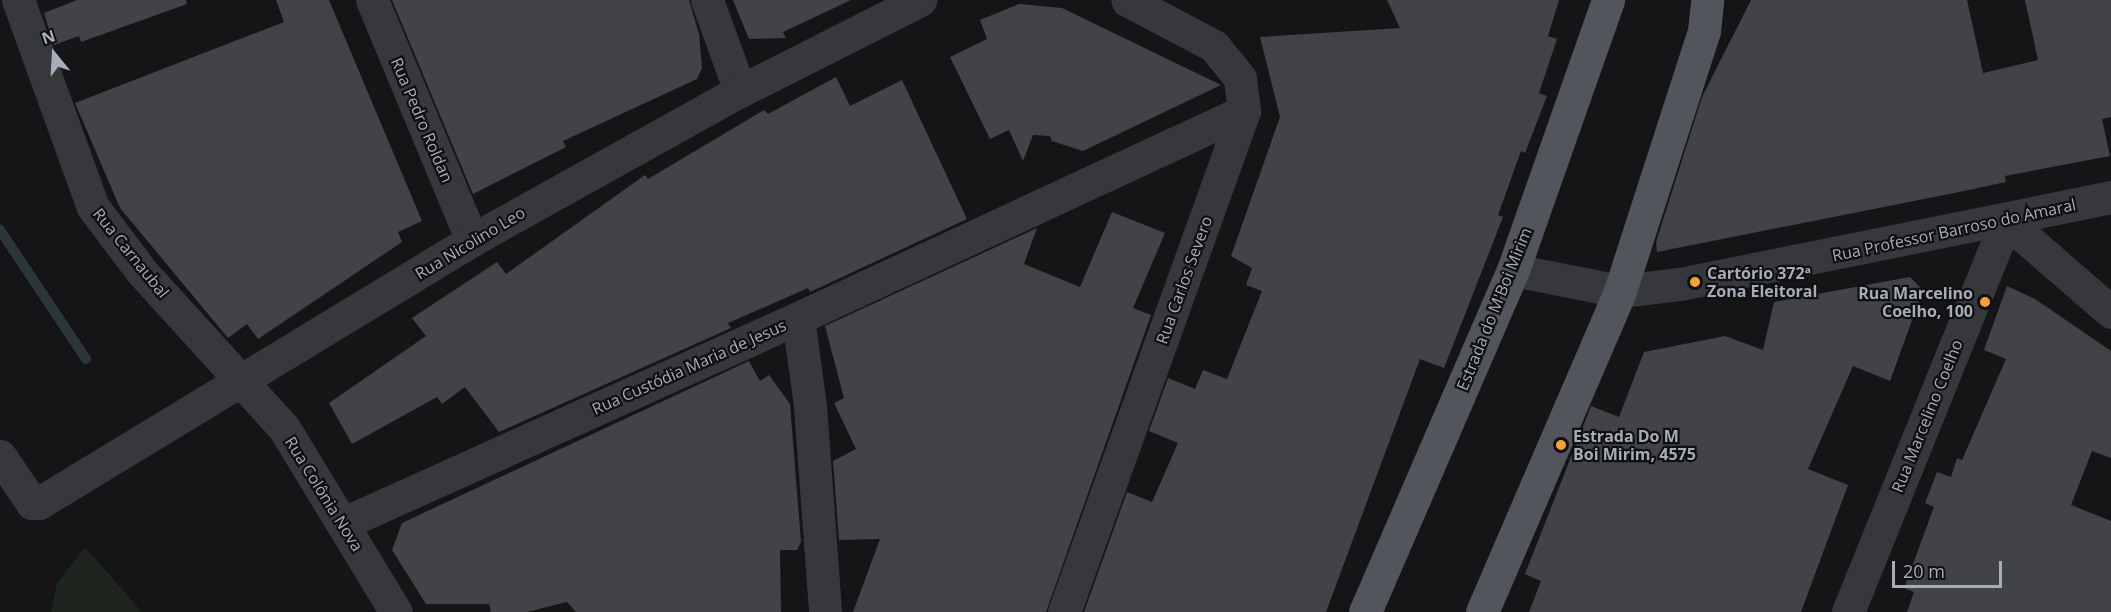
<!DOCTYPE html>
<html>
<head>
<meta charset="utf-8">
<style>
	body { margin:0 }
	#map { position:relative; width:2111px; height:612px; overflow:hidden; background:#151517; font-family:"Open Sans",sans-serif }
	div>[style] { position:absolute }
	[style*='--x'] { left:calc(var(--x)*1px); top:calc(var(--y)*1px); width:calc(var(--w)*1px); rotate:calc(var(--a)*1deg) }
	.green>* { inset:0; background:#1d251e }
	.stream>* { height:10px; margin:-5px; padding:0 5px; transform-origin:5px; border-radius:5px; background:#2b363b }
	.building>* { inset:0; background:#414347 }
	.street>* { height:33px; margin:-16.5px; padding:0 16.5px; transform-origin:16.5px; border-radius:16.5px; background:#36383c }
	.primary>* { height:33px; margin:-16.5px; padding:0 16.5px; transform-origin:16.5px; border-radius:16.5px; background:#52555b }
	.dots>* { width:16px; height:16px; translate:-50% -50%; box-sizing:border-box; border:3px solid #101012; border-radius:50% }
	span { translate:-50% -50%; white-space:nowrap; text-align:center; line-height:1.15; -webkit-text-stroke:4.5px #101012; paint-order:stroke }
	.street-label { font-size:16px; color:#a7adb8 }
	.poi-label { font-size:16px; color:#a7adb8; font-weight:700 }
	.left { translate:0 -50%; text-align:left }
	.right { translate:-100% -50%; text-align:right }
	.north { position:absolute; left:24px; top:24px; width:60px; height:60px; -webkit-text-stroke:4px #101012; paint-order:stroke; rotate:342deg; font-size:16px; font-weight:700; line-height:24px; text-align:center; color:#a7adb8 }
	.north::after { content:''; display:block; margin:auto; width:21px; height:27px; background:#a7adb8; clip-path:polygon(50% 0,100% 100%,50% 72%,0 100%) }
	.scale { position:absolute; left:1892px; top:561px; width:110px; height:27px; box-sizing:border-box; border:3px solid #a7adb8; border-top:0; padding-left:8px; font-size:18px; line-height:21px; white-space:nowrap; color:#a7adb8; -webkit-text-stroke:4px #101012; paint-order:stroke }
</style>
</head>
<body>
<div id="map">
	<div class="green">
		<i style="clip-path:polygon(85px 547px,142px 612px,51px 612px,57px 583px)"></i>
	</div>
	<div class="stream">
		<i style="--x:0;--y:230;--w:155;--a:56.3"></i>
	</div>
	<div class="building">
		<i style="clip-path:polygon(77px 0,186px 0,187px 4px,81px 42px,79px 36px,54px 45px,44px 13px)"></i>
		<i style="clip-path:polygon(276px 0,329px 0,422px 221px,398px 232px,402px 242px,258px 339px,247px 324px,228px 338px,120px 208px,75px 103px,284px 22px)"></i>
		<i style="clip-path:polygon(392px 0,689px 0,699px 34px,702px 68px,697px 79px,563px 141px,566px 147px,473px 194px)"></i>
		<i style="clip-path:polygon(733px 0,851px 0,783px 32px,786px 38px,749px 39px)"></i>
		<i style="clip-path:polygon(1387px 0,1559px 0,1548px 36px,1557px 39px,1539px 93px,1547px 96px,1525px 153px,1521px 151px,1498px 215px,1503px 217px,1444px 368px,1420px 359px,1326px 612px,1084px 612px,1127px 492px,1152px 502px,1178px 443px,1149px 431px,1168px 378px,1195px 389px,1203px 370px,1227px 379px,1262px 291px,1246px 285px,1252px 268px,1231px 256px,1280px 117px,1260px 37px,1400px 28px)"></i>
		<i style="clip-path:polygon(1751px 0,1967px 0,1983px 73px,2038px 60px,2025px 0,2111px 0,2111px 117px,2102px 119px,2110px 156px,2005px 176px,2006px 182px,1964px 191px,1657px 252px,1656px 242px,1702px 97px)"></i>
		<i style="clip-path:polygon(1019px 4px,1062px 8px,1221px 85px,1083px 151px,1052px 141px,1050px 136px,1033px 135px,1023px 161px,1009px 130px,990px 139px,950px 57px,987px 39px,980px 20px)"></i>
		<i style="clip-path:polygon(836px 77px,850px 106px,902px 80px,967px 219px,810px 292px,808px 288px,728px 323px,731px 328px,499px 432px,465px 387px,442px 404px,437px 397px,352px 444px,329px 403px,426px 336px,412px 318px,497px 262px,506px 274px,645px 175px,648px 179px,764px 110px,768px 114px)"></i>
		<i style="clip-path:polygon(1112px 212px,1165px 233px,1133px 308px,1151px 315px,1046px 612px,853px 612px,880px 539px,839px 540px,833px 461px,856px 449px,834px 403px,844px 398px,825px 326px,1037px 228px,1024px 264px,1080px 287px)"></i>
		<i style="clip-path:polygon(1910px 277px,1923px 290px,1890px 381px,1853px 366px,1808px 469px,1848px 485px,1801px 612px,1529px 612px,1541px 581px,1525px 574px,1591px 406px,1619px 417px,1644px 352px,1725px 336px,1763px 350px,1774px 302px)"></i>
		<i style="clip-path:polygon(2007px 286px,2035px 299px,2111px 351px,2111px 458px,2092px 451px,2071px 505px,2111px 521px,2111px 612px,1907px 612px,1914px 592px,1904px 588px,1934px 507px,1925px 503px,1937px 472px,1951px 477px,1957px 458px,1962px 460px,2006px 359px,1984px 350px)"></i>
		<i style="clip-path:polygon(749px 361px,760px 381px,769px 375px,790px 404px,801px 542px,797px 550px,780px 550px,781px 612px,576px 612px,567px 602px,527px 612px,491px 612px,489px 604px,426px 604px,392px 550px,402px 523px)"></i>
	</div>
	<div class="street">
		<i style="--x:18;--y:0;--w:220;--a:70.1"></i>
		<i style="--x:93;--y:207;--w:81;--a:53"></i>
		<i style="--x:142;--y:272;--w:211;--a:47.7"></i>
		<i style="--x:284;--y:428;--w:215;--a:58.7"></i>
		<i style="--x:372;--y:0;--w:260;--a:67.4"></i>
		<i style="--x:707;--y:0;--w:97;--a:70.1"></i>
		<i style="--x:2006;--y:221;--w:139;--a:40.9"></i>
		<i style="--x:1513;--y:270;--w:109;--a:11.1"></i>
		<i style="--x:1620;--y:291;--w:60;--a:-6.7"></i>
		<i style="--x:1680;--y:284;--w:440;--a:-11.4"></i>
		<i style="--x:798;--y:318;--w:492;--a:-24.9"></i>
		<i style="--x:0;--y:456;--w:57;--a:55.8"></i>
		<i style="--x:32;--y:503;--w:7;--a:0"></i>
		<i style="--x:39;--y:503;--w:507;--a:-31.27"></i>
		<i style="--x:472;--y:240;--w:307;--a:-29.1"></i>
		<i style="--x:740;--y:91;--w:202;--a:-26.8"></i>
		<i style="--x:344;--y:523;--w:498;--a:-24.3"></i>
		<i style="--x:798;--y:318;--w:89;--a:82.2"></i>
		<i style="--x:810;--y:406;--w:207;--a:85.8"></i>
		<i style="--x:1064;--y:612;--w:532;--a:-70.24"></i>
		<i style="--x:1244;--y:111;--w:33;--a:-97"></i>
		<i style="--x:1240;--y:78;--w:41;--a:-129.1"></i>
		<i style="--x:1214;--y:46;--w:98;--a:-152.1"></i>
		<i style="--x:1848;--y:612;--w:422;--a:-68"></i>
	</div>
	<div class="primary">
		<i style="--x:1365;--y:612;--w:373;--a:-66.6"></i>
		<i style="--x:1513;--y:270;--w:286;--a:-70.6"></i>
		<i style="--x:1482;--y:612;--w:349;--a:-66.7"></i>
		<i style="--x:1620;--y:291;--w:273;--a:-72.1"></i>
		<i style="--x:1704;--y:31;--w:31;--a:-84"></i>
	</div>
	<div class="dots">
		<i style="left:1695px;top:282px;background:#f5a330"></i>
		<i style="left:1985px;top:302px;background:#f5a330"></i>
		<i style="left:1561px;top:445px;background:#f5a330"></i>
	</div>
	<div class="street-label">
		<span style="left:422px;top:120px;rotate:67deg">Rua Pedro Roldan</span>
		<span style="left:1954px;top:230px;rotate:-12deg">Rua Professor Barroso do Amaral</span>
		<span style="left:470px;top:243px;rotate:-31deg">Rua Nicolino Leo</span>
		<span style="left:131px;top:253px;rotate:51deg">Rua Carnaubal</span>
		<span style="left:1184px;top:280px;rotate:-70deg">Rua Carlos Severo</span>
		<span style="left:1494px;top:309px;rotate:-68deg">Estrada do M'Boi Mirim</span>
		<span style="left:689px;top:367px;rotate:-24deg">Rua Custódia Maria de Jesus</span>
		<span style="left:1927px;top:416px;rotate:-68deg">Rua Marcelino Coelho</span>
		<span style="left:324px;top:494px;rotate:58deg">Rua Colônia Nova</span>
	</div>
	<div class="poi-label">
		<span class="left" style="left:1707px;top:282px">Cartório 372ª<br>Zona Eleitoral</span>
		<span class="right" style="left:1973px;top:302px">Rua Marcelino<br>Coelho, 100</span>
		<span class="left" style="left:1573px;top:445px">Estrada Do M<br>Boi Mirim, 4575</span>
	</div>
	<div class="north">N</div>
	<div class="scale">20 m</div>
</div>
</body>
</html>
